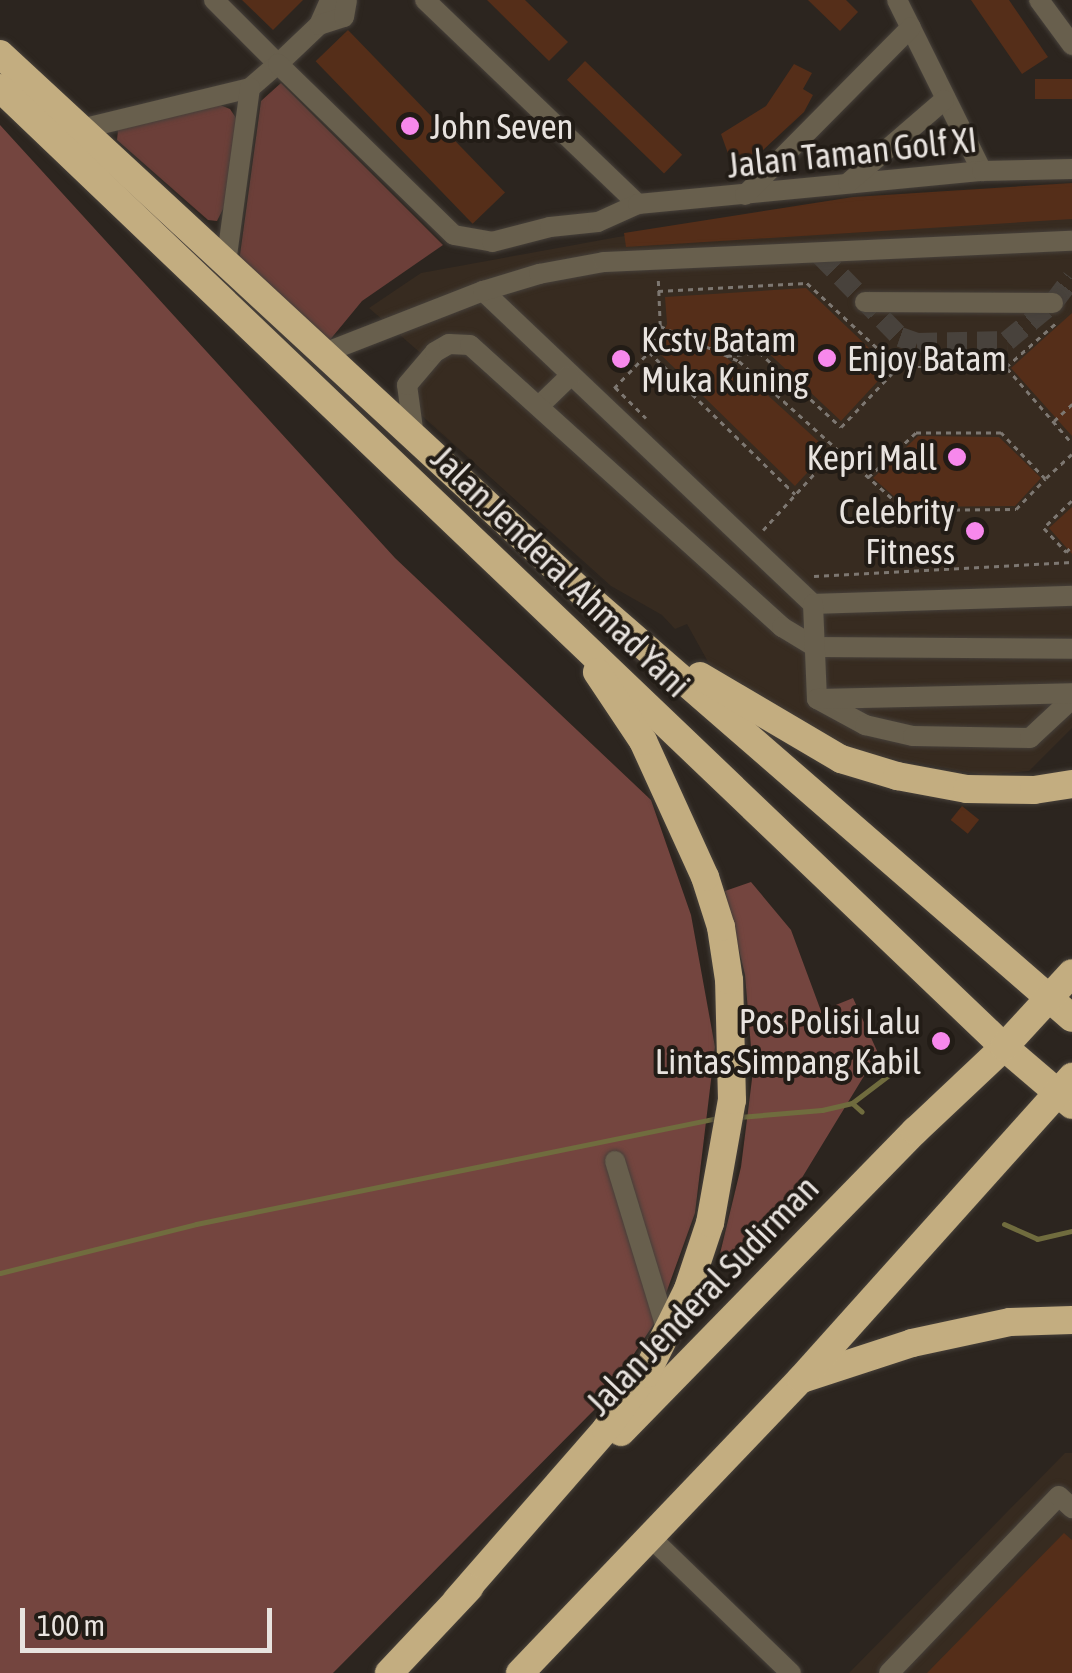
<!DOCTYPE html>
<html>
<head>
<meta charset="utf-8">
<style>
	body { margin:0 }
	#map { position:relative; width:1072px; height:1673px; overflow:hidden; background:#2c251f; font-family:"Asap Condensed",sans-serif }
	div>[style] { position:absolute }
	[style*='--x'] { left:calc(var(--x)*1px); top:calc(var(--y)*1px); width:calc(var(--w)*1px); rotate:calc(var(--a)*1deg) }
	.built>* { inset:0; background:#372b20 }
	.green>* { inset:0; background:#6c3f39 }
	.forest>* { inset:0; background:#74453f }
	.stream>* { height:5px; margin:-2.5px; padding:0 2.5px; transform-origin:2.5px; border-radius:2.5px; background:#706c3e }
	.building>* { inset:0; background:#552e19; transform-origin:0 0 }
	.minor-tunnel>* { height:20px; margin-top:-10px; transform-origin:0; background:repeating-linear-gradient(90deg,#48423c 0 20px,transparent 0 30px) }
	.path>* { height:2.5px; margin-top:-1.25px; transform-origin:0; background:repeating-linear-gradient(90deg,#7d7771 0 5px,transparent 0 10px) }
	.roads { filter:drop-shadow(0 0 2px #46403a) drop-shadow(0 0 2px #46403a) }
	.minor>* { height:20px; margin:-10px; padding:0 10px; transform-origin:10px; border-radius:10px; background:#685f4d }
	.highway>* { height:28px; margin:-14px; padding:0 14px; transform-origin:14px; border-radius:14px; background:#c3ad80 }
	.dots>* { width:28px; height:28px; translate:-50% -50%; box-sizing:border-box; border:5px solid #221c16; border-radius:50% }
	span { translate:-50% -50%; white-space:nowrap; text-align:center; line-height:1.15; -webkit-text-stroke:8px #221c16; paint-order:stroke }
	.poi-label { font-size:35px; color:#e8e3df }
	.left { translate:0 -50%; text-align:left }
	.right { translate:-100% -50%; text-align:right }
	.street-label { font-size:35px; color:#e8e3df }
	.scale { position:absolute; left:20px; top:1608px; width:252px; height:45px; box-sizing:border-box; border:5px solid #e8e3df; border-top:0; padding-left:12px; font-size:30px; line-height:35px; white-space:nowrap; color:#e8e3df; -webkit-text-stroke:8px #221c16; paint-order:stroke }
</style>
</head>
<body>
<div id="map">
	<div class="built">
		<i style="clip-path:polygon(1072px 186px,1072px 728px,1029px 771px,984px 775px,857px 752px,712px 669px,687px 624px,675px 629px,662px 615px,611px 586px,420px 414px,415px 405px,419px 378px,432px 363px,369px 308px,421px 273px,618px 237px,799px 210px)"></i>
		<i style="clip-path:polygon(1065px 1453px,1072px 1453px,1072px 1673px,849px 1673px)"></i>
	</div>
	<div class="green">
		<i style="clip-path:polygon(281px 83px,443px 245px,362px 301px,329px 341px,239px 262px,261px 101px)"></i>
		<i style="clip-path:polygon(215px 103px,230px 109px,238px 121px,224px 207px,217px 221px,208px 220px,117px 140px,118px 130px)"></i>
	</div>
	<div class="forest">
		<i style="clip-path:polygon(0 125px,395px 558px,651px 800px,691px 915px,715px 1047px,695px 1213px,656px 1321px,601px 1403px,333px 1673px,0 1673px)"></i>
		<i style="clip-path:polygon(751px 882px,791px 930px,821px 1011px,853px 998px,878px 1053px,775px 1222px,717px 1266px,741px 1167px,753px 1071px,745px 975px,725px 891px)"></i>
	</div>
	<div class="stream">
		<i style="--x:852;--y:1103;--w:13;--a:42"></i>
		<i style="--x:739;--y:1117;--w:83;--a:-4.8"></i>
		<i style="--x:822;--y:1110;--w:31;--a:-13"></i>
		<i style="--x:852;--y:1103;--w:48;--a:-37.3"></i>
		<i style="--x:1004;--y:1224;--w:36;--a:24"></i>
		<i style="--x:1037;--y:1239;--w:36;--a:-13"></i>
		<i style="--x:0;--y:1273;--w:202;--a:-14"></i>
		<i style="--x:196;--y:1224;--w:533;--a:-11.48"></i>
	</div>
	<div class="building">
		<i style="clip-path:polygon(242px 0,303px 0,273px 30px)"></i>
		<i style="clip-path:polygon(487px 0,525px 0,568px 42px,549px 61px)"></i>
		<i style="clip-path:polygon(808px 0,846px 0,858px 12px,840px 31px)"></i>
		<i style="clip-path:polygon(971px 0,1009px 0,1048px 57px,1022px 74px)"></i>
		<i style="left:348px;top:30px;width:226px;height:45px;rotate:46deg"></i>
		<i style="left:585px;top:61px;width:135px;height:26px;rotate:44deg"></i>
		<i style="clip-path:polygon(794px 64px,812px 73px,803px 89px,813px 95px,804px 112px,762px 151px,741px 163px,738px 155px,730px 159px,721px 134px,766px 106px)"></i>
		<i style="left:1072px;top:79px;width:20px;height:37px;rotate:90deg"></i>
		<i style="clip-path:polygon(1072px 183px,1072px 219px,626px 247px,624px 233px,853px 197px)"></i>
		<i style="clip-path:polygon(806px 288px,890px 368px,841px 421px,761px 346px,718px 350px,828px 450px,795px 486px,657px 351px,667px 324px,665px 297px)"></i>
		<i style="clip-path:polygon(1072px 313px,1072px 436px,1011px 368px)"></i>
		<i style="clip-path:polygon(918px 436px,999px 437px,1041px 478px,1015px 506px,906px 507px,873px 478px)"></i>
		<i style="clip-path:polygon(1072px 507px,1072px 554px,1049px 528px)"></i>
		<i style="left:962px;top:806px;width:22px;height:18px;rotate:39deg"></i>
		<i style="clip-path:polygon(1064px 1533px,1072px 1540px,1072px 1673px,927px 1673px)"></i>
	</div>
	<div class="minor-tunnel">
		<i style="--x:820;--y:255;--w:115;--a:45.7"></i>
		<i style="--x:900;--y:337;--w:18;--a:19"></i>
		<i style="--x:917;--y:343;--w:90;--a:-1.3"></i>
		<i style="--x:1007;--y:341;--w:60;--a:-39.6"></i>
		<i style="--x:1053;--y:303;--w:31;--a:-53"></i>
	</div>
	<div class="path">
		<i style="--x:658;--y:291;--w:149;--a:-3.1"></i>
		<i style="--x:807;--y:283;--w:124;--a:42.7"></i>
		<i style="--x:898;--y:367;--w:108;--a:0"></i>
		<i style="--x:1006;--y:367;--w:67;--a:-41.3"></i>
		<i style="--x:660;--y:326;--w:86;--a:23.9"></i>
		<i style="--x:739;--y:361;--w:223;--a:41.9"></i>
		<i style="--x:905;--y:510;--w:111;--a:-0.5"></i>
		<i style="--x:1016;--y:509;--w:42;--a:-46"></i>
		<i style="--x:1045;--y:479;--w:64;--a:-133.7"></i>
		<i style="--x:1001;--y:433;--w:85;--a:180"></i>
		<i style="--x:916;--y:433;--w:66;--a:136.8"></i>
		<i style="--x:649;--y:352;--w:204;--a:44.2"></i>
		<i style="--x:727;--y:356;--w:32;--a:-7"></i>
		<i style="--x:759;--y:352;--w:111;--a:42.4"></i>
		<i style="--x:841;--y:427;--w:83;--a:-46.5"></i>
		<i style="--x:1007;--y:368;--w:99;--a:49.1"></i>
		<i style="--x:615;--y:387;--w:44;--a:45"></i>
		<i style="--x:614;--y:388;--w:50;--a:-45.8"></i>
		<i style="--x:649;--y:352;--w:28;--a:-67"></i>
		<i style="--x:660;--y:326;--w:48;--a:-92.4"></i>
		<i style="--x:1054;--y:421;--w:25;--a:-43"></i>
		<i style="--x:1046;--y:478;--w:35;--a:-43"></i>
		<i style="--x:1072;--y:501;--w:39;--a:136"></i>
		<i style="--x:1044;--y:528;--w:33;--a:47"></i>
		<i style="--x:1066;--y:552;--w:8;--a:-45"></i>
		<i style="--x:763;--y:530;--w:107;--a:-47.7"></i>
		<i style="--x:814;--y:576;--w:258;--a:-3.1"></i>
	</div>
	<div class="roads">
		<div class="minor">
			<i style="--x:214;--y:0;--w:91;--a:45"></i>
			<i style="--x:278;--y:64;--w:57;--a:-43.6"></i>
			<i style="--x:319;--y:25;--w:27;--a:-66"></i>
			<i style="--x:425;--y:0;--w:295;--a:43.8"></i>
			<i style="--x:897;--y:0;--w:191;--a:63.6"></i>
			<i style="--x:1039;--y:0;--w:56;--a:53.7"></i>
			<i style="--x:319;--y:25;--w:26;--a:-18"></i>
			<i style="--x:344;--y:17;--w:17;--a:-80"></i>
			<i style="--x:81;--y:129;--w:174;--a:-13.6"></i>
			<i style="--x:250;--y:88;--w:37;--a:-41"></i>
			<i style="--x:278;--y:64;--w:245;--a:44.2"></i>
			<i style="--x:454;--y:235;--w:39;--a:10"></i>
			<i style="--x:492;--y:242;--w:60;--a:-14.5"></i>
			<i style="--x:550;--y:227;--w:48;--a:-5.9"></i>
			<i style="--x:598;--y:222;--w:44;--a:-24.2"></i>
			<i style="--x:638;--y:204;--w:346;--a:-5.5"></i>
			<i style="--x:982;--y:171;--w:90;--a:-1.3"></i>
			<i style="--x:848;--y:183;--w:127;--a:-40.8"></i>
			<i style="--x:745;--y:195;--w:236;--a:-45.3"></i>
			<i style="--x:226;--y:263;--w:177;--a:-82.2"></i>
			<i style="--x:483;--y:291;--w:455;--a:43.5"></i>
			<i style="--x:813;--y:604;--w:259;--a:-1.8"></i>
			<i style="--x:865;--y:302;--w:188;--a:0.3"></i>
			<i style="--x:324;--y:353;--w:171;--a:-21.3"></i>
			<i style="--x:483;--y:291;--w:59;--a:-16.9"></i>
			<i style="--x:539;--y:274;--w:66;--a:-10.5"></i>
			<i style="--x:604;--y:262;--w:468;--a:-2.6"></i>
			<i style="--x:539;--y:406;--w:43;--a:-44.1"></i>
			<i style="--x:414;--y:436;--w:51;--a:-97.8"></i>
			<i style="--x:407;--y:385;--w:43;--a:-49.7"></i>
			<i style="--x:435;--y:352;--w:16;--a:-30"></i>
			<i style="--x:449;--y:344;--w:21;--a:3"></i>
			<i style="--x:470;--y:345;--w:421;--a:42.1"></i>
			<i style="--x:782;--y:627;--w:39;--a:31"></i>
			<i style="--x:815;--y:647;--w:257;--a:0.4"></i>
			<i style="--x:813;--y:604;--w:95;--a:87.6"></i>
			<i style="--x:817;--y:699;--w:55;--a:28.4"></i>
			<i style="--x:865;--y:725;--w:49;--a:12.9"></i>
			<i style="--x:913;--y:736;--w:117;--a:1"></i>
			<i style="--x:1030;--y:738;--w:57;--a:-42.9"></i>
			<i style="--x:817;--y:699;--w:255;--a:-1.3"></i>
			<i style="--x:615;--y:1161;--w:181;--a:73"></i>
			<i style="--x:650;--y:1537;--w:196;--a:44"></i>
			<i style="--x:889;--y:1673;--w:245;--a:-46.2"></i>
			<i style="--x:1059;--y:1496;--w:18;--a:43"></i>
		</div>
		<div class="highway">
			<i style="--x:0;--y:54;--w:795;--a:42.76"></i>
			<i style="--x:584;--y:594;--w:646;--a:40.99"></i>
			<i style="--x:0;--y:88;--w:1388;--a:43.69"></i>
			<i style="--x:1004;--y:1047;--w:89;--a:40.5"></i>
			<i style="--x:700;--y:676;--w:164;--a:30.5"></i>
			<i style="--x:841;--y:759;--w:59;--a:16.9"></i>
			<i style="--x:897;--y:776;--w:71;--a:10.5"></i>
			<i style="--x:967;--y:789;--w:67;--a:0.9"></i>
			<i style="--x:1034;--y:790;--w:38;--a:-9"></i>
			<i style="--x:802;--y:1379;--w:116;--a:-18.1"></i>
			<i style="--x:912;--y:1343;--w:100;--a:-12.1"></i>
			<i style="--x:1010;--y:1322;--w:62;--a:-1.8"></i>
			<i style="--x:621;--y:1432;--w:421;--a:-45.7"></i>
			<i style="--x:915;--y:1131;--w:122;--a:-43.3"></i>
			<i style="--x:1004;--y:1047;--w:100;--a:-47.4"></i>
			<i style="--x:457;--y:1600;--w:227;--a:-48.9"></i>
			<i style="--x:606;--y:1429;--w:68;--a:-54"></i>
			<i style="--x:646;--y:1374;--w:95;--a:-63.7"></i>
			<i style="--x:688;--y:1289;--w:70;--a:-71.6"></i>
			<i style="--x:710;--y:1223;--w:125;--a:-79.9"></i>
			<i style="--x:732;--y:1100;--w:120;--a:-91.4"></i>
			<i style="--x:729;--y:980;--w:54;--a:-98.6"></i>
			<i style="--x:721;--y:927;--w:52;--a:-107.7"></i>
			<i style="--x:705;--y:877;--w:149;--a:-114.5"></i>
			<i style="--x:643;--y:741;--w:83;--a:-123.7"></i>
			<i style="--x:389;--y:1673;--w:117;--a:-46.7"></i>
			<i style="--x:520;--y:1673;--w:407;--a:-46.3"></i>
			<i style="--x:801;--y:1379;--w:406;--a:-48.1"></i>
		</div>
	</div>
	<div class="dots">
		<i style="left:410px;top:126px;background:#f788ec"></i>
		<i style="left:827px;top:358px;background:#f788ec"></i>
		<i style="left:621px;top:359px;background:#f788ec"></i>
		<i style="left:957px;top:457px;background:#f788ec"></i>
		<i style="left:975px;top:531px;background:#f788ec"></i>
		<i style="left:941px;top:1041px;background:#f788ec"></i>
	</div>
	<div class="poi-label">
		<span class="left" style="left:430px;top:126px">John Seven</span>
		<span class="left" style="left:641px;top:359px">Kcstv Batam<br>Muka Kuning</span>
		<span class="left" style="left:847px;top:358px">Enjoy Batam</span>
		<span class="right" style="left:937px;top:457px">Kepri Mall</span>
		<span class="right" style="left:955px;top:531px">Celebrity<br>Fitness</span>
		<span class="right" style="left:921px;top:1041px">Pos Polisi Lalu<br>Lintas Simpang Kabil</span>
	</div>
	<div class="street-label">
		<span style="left:852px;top:152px;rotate:-6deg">Jalan Taman Golf XI</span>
		<span style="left:561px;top:571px;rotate:44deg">Jalan Jenderal Ahmad Yani</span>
		<span style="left:702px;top:1295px;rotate:-46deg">Jalan Jenderal Sudirman</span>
	</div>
	<div class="scale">100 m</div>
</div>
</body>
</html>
